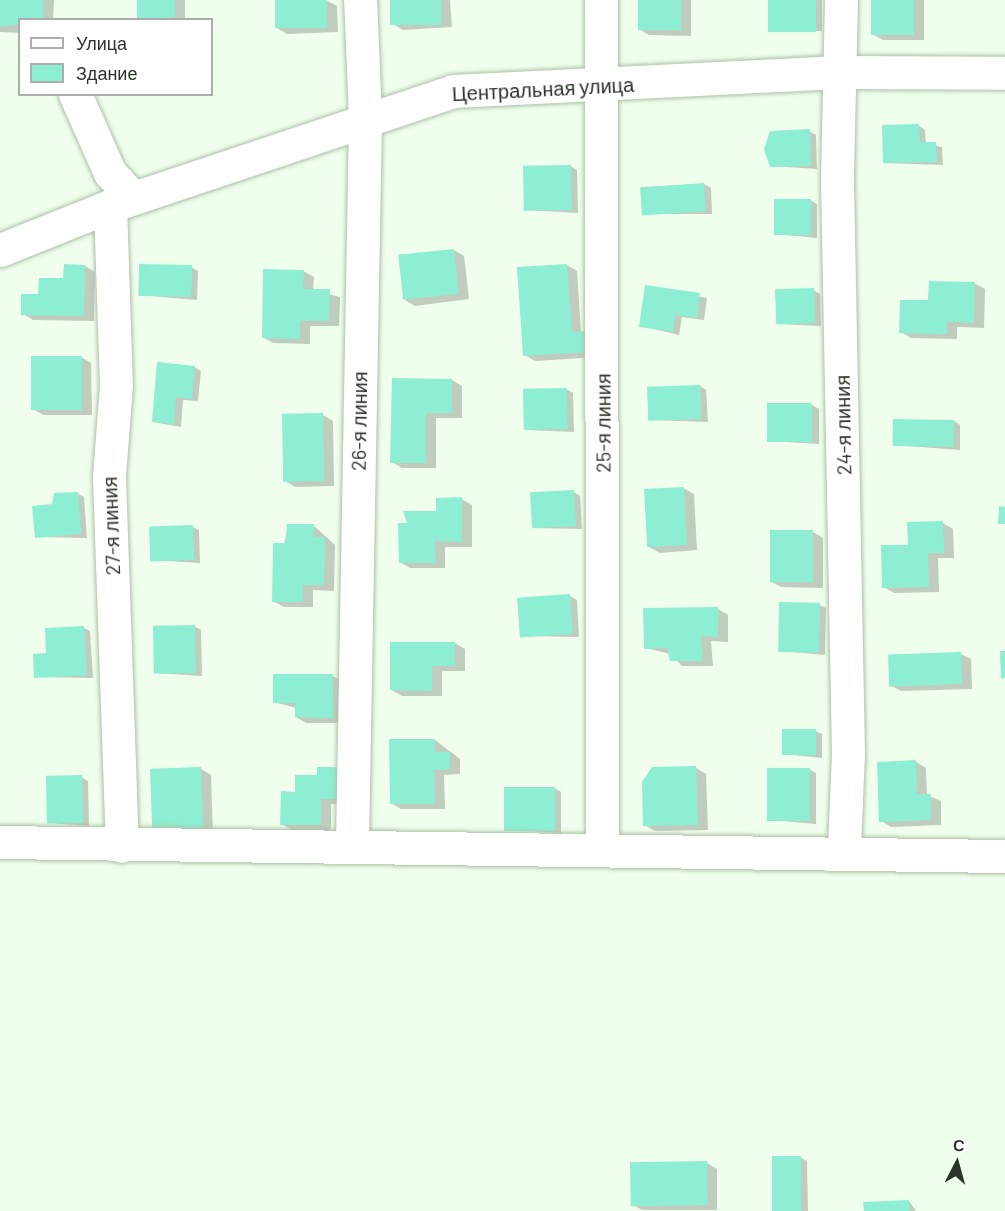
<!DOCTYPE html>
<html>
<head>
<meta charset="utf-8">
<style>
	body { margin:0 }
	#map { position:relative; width:1005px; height:1211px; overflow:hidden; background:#f0ffed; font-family:Barlow,sans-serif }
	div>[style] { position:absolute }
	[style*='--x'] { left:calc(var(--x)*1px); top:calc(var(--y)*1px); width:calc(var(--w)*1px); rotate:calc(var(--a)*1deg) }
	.shadow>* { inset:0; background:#0003; transform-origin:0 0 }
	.building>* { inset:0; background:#8eeed3; transform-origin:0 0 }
	.roads { filter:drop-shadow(0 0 2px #aac2a6) drop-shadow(0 0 2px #aac2a6) }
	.minor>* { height:33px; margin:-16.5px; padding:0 16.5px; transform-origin:16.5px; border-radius:16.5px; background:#fff }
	span { translate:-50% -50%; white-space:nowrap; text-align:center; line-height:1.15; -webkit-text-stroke:4.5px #fff; paint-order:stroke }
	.street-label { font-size:20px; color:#2c352a }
	.legend { position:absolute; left:18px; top:18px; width:195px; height:78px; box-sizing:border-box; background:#fff; border:2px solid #abaeaa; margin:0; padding:8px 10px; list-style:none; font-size:18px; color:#2c352a }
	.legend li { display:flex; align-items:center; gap:12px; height:30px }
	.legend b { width:30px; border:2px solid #abaeaa }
	.north { position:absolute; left:927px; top:1133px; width:60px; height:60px; -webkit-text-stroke:4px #fff; paint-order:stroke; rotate:6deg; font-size:16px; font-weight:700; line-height:24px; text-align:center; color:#2c352a }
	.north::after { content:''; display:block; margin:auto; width:21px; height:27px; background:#2c352a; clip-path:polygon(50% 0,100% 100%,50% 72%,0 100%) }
</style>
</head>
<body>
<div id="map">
	<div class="shadow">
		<i style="clip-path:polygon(0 0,54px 0,53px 20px,20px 20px,20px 33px,0 32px)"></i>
		<i style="left:138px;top:0;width:47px;height:20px"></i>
		<i style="clip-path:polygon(276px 0,326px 0,337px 6px,338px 32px,287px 34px,277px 28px)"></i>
		<i style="clip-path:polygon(391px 0,450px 0,452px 27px,403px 30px,393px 24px)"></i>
		<i style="clip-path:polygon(639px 0,691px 0,691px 36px,649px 35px,639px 29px)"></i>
		<i style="left:769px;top:0;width:53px;height:31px"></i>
		<i style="clip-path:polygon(872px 0,924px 0,924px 40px,883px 40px,872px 34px)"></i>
		<i style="clip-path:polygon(919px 126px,925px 130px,926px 144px,942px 147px,943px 165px,884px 163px)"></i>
		<i style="clip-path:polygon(809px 131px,816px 135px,817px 169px,771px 166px)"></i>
		<i style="clip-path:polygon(570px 166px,577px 170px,578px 213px,525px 210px)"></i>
		<i style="clip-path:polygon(704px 184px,711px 188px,712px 214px,642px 214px,641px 187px)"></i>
		<i style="clip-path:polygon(810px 200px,817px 204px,817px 238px,776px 234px)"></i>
		<i style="clip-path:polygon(454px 250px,464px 256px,469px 299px,415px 306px,405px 300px)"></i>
		<i style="clip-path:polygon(567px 265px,577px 271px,581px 333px,599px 357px,535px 361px,525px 355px)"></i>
		<i style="clip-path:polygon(85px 266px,95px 272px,94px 321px,33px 320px,23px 314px,40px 295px)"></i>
		<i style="clip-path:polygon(191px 267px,198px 271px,197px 300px,139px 295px)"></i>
		<i style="clip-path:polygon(303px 271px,314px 277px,313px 290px,340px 297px,339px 326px,310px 326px,310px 344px,273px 343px,263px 337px)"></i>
		<i style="clip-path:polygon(974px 283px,985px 289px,984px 328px,957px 327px,957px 339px,911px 338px,901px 332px,930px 302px)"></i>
		<i style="clip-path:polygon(646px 287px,707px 298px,704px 320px,682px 317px,679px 335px,641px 326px)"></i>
		<i style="clip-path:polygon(813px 290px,820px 294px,821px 326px,777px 324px)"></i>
		<i style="clip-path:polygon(81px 357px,91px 363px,92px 415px,43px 415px,33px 409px)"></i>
		<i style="clip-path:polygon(194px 367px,201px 371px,198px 401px,183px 400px,181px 427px,153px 422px)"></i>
		<i style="clip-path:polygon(393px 379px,452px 380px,462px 386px,462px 418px,436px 418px,436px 468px,402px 468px,392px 462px)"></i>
		<i style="clip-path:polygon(700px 386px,706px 390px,708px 422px,650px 420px)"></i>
		<i style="clip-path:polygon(566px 389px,573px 393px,574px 432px,526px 430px)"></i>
		<i style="clip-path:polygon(812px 405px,819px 409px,819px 444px,769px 441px)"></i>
		<i style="clip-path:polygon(323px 415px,333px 421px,334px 486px,295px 487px,285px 481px)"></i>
		<i style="clip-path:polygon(954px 421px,960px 425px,960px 450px,894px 445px)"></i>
		<i style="clip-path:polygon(683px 488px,694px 494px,697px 550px,660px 553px,649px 547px)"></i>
		<i style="clip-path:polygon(574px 492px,580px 496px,582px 529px,533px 528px)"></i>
		<i style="clip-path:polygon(77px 493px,84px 497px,87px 538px,36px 537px,53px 506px)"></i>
		<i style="clip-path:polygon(461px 499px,472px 505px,472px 547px,445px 547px,445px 568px,410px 568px,400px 562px,409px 525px)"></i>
		<i style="clip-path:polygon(943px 523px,953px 529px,954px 558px,938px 558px,939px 592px,894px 593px,884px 587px,909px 546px)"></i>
		<i style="clip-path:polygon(288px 525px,314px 526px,335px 545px,334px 591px,313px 590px,313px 607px,284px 607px,273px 601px)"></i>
		<i style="clip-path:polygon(192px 527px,199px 530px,200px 563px,152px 560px)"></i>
		<i style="clip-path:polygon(771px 531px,813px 532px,823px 538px,823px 588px,781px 587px,770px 581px)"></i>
		<i style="clip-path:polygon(570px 596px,577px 600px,579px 637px,520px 636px)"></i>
		<i style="clip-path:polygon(819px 605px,826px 608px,825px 655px,780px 651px)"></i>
		<i style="clip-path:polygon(718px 609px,728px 615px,728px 642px,711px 641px,713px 666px,682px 666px,670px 654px,646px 648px)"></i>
		<i style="clip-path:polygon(194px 626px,201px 630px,202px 676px,155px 673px)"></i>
		<i style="clip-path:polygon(84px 628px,90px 631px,93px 678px,36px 677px)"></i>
		<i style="clip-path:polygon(455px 643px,465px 649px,465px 671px,442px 671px,442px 696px,402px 696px,392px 690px)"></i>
		<i style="clip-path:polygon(961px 654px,971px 659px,972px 689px,901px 691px,890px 685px)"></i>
		<i style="clip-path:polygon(274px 675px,333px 676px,343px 682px,343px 723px,306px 723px,296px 717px,296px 708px,274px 702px)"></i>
		<i style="clip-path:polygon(815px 731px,822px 734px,822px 758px,784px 754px)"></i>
		<i style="clip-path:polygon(435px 740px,460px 759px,460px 774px,444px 775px,445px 809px,401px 809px,391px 803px)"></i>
		<i style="clip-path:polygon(916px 762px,926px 768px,927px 795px,941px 801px,941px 825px,891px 827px,881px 821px)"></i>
		<i style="clip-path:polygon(696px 768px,706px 774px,708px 830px,655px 831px,644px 825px)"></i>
		<i style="clip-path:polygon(201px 769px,211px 775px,213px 837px,163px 838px)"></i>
		<i style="clip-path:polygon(809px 769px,816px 773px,816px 824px,769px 820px)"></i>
		<i style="clip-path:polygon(81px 777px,88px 781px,89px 826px,49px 823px)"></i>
		<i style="clip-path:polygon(297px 777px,353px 804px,331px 804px,331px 830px,292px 830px,281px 824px,296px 793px)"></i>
		<i style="clip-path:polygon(554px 788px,561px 792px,561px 833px,506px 830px)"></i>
		<i style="clip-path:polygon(800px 1157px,807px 1161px,808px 1211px,775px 1211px)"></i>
		<i style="clip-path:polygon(707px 1163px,717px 1169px,717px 1210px,642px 1210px,631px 1204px)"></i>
		<i style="clip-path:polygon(909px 1201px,916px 1211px,865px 1211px)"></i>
	</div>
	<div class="building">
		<i style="clip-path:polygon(0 0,43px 0,43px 20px,0 27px)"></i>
		<i style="left:137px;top:0;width:38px;height:20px"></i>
		<i style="left:275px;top:0;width:52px;height:28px"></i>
		<i style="left:390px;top:0;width:51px;height:25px"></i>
		<i style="left:638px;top:0;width:43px;height:30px"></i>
		<i style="left:768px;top:0;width:48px;height:32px"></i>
		<i style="left:871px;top:0;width:43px;height:35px"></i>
		<i style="clip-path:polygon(919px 124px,920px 142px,936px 142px,937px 162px,883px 163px,882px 125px)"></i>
		<i style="clip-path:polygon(810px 129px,811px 166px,770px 167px,764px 149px,770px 131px)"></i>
		<i style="left:571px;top:165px;width:45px;height:48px;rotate:89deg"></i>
		<i style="left:704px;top:183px;width:28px;height:64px;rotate:86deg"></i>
		<i style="left:774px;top:199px;width:37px;height:36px"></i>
		<i style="left:454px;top:249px;width:45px;height:56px;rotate:84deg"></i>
		<i style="clip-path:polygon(64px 264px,85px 265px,84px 316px,21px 315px,21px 294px,38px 294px,39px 278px,63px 278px)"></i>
		<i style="left:139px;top:264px;width:53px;height:32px;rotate:1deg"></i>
		<i style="clip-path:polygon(567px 264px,572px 332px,587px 331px,589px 352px,523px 356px,517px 267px)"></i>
		<i style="clip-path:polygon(263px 269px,304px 270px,303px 289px,330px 289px,329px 321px,300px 321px,300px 339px,262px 338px)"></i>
		<i style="clip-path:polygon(929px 281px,975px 282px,974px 323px,947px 322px,947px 334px,899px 333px,900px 300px,928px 300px)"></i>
		<i style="clip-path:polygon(645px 285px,700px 293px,697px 318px,675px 315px,673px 332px,639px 327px)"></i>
		<i style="left:814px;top:288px;width:35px;height:39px;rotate:88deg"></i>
		<i style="left:31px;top:356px;width:51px;height:54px"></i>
		<i style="clip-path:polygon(157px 362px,195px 366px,192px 399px,176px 397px,174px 424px,152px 422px)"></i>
		<i style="clip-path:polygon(392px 378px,452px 379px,452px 413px,426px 413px,426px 463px,390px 463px)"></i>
		<i style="left:700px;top:385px;width:34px;height:53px;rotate:88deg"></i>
		<i style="left:567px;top:388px;width:41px;height:44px;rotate:89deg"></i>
		<i style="left:767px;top:403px;width:45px;height:39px"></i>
		<i style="left:323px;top:413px;width:68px;height:41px;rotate:89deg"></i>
		<i style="left:893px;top:419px;width:61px;height:27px;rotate:1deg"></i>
		<i style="left:684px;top:487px;width:58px;height:40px;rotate:87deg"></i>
		<i style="left:574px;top:490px;width:36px;height:44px;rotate:87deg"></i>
		<i style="clip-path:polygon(78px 492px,81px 534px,35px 538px,32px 506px,52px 504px,54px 493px)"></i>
		<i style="clip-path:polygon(462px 497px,462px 542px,435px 541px,436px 563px,399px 563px,398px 523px,407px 523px,403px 511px,436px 511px,436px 498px)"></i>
		<i style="clip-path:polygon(999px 506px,1005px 507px,1005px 524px,998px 524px)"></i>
		<i style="clip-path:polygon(943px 521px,944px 553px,928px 553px,929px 587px,882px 588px,881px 545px,908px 545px,907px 522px)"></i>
		<i style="clip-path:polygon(287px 524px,314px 524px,314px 537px,325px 537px,324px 585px,303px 585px,303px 602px,272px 602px,273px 543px,286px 543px)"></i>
		<i style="left:193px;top:525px;width:35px;height:44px;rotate:88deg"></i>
		<i style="left:770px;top:530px;width:43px;height:52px"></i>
		<i style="left:570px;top:594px;width:40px;height:53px;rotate:86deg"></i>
		<i style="left:779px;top:602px;width:41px;height:50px;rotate:1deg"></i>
		<i style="clip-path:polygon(718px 607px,718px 637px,701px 636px,703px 661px,670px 661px,667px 648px,644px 649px,643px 608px)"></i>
		<i style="left:195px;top:625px;width:48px;height:42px;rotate:89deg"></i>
		<i style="clip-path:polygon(84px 626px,87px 675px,34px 678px,33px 654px,46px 653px,45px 628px)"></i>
		<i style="clip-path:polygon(390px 642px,455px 642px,455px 666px,432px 666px,432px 691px,390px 690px)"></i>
		<i style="clip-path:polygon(1000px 651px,1005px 651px,1005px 678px,1001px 679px)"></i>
		<i style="left:961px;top:652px;width:32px;height:73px;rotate:88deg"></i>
		<i style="clip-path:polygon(273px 674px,333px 674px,333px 718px,295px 717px,295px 703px,273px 703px)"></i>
		<i style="left:782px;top:729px;width:34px;height:26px"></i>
		<i style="clip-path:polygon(389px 739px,435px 739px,435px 752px,450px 752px,450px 769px,434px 770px,435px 804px,390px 804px)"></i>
		<i style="clip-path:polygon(916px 760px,917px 794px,931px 794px,931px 820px,879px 822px,877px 762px)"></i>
		<i style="clip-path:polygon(696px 766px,698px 825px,643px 826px,642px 782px,652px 767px)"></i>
		<i style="left:201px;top:767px;width:65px;height:51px;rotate:88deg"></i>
		<i style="clip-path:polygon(317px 767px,343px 767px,343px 799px,321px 799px,321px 825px,280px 825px,281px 791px,295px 792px,295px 775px,317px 775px)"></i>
		<i style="left:767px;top:768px;width:43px;height:53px"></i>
		<i style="left:82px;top:775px;width:48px;height:36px;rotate:89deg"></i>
		<i style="left:504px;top:787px;width:51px;height:44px"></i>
		<i style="left:772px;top:1156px;width:29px;height:55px"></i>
		<i style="left:707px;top:1161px;width:44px;height:77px;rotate:89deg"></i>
		<i style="clip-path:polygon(909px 1200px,910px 1211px,864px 1211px,863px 1202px)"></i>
	</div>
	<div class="roads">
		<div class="minor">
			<i style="--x:601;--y:0;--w:846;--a:89.93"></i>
			<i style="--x:841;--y:0;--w:181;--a:91.3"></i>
			<i style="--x:837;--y:181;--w:572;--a:88.9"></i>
			<i style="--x:848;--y:753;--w:97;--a:92.4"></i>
			<i style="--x:75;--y:94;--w:86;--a:66.1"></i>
			<i style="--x:110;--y:173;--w:34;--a:47"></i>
			<i style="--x:110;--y:206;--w:179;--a:88.1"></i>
			<i style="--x:116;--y:385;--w:92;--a:94.4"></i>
			<i style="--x:109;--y:477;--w:369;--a:88"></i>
			<i style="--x:0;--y:250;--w:118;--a:-21.8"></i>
			<i style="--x:110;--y:206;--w:362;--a:-18.5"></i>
			<i style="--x:453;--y:91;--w:387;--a:-2.8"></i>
			<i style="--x:840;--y:72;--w:165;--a:0.3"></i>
			<i style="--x:0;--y:842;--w:1005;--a:0.8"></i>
			<i style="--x:352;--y:843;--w:726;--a:-88.97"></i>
			<i style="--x:365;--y:117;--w:117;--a:-92.4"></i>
		</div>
	</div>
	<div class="street-label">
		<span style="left:543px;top:89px;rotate:-3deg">Центральная улица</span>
		<span style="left:359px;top:421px;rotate:-89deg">26-я линия</span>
		<span style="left:603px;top:423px;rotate:-90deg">25-я линия</span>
		<span style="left:843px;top:425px;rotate:-91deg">24-я линия</span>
		<span style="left:111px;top:526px;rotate:-92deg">27-я линия</span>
	</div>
	<ul class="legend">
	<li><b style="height:8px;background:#fff"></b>Улица</li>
	<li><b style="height:16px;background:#8eeed3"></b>Здание</li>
	</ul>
	<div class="north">С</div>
</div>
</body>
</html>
